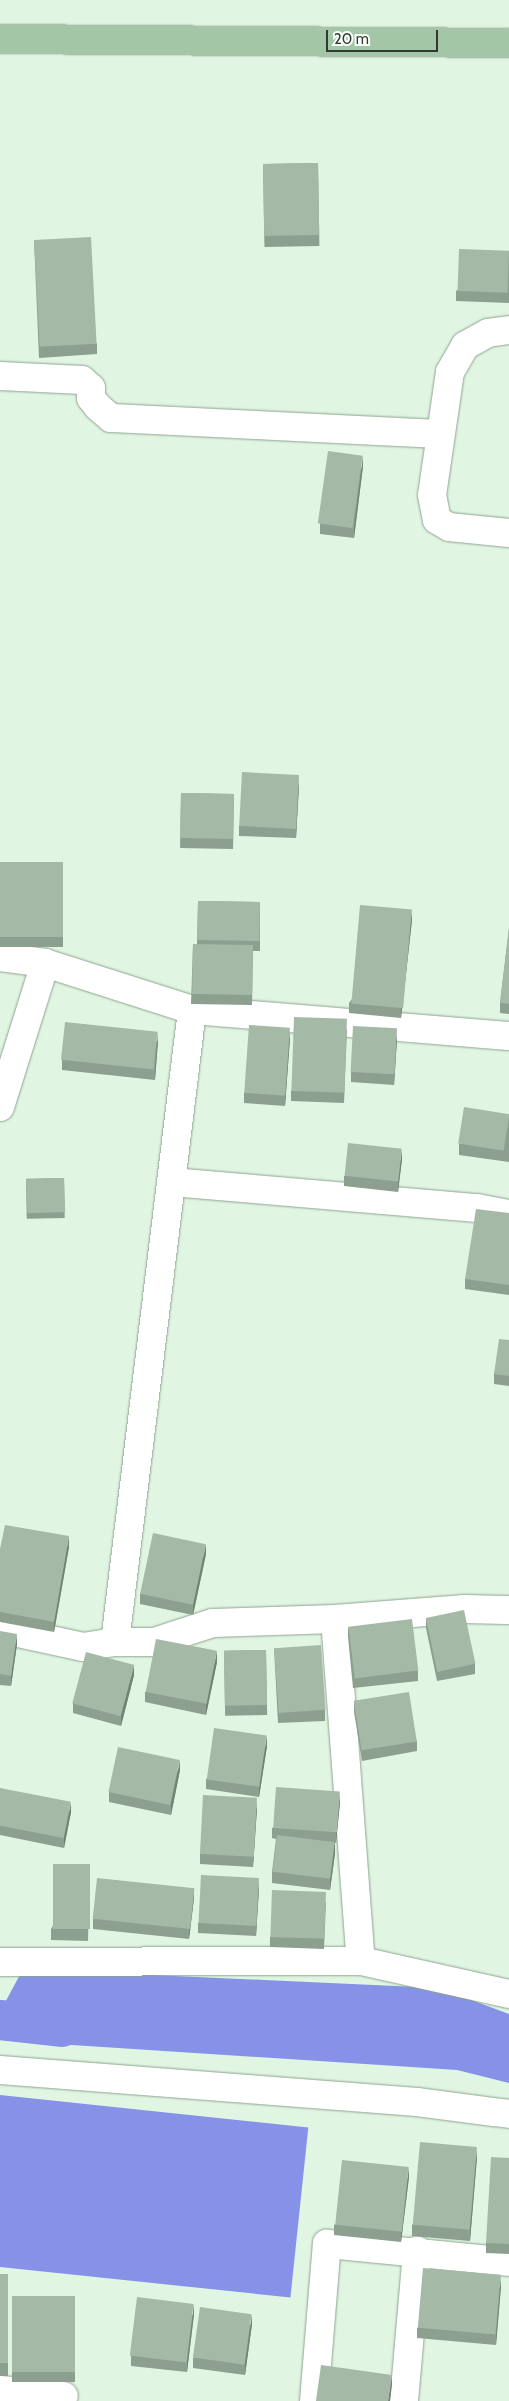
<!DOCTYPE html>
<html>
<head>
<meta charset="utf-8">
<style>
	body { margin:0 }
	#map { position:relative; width:509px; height:2401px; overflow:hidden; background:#e0f6e2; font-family:Cabin,sans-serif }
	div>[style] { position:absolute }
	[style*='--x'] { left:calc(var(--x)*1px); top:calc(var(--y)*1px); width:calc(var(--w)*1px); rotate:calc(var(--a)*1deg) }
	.water>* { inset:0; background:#8592e7; transform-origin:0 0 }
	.canal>* { height:40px; margin:-20px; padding:0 20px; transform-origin:20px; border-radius:20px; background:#8592e7 }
	.roads { filter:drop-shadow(0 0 1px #8fa391) drop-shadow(0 0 1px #8fa391) }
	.minor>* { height:28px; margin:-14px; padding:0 14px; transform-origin:14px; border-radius:14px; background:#fff }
	.major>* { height:28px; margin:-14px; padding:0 14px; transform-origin:14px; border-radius:14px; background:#a3c6a7 }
	.wall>* { inset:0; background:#8d9f8f; transform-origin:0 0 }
	.shaded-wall>* { inset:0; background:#738274 }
	.building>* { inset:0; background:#a4b9a6; transform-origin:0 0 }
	span { translate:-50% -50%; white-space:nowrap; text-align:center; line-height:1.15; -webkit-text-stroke:4px #f9fefa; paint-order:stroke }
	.scale { position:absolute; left:326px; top:30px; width:112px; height:22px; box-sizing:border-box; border:2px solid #313932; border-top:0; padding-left:6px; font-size:15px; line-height:18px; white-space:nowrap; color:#313932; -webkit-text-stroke:4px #f9fefa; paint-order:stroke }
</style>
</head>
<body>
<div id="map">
	<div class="water">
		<i style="clip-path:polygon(23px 1969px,439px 1988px,509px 2014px,509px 2083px,457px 2070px,26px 2042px,0 2012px)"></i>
		<i style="left:0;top:2095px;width:310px;height:171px;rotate:6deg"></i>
	</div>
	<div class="canal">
		<i style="--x:0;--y:2020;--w:62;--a:6.4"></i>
	</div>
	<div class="roads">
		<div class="minor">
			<i style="--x:509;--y:330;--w:21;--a:172"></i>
			<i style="--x:488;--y:333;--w:26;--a:151"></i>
			<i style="--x:465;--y:346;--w:30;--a:120"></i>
			<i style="--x:450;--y:372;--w:124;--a:98.3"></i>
			<i style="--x:432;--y:495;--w:25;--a:79"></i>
			<i style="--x:437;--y:520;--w:14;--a:30"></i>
			<i style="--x:449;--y:527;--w:60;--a:5.7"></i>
			<i style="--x:0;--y:376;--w:82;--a:2.8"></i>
			<i style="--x:82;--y:380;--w:12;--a:42"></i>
			<i style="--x:91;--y:388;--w:10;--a:90"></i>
			<i style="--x:91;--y:398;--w:11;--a:52"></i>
			<i style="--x:98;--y:407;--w:17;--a:40"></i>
			<i style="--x:111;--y:418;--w:330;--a:2.8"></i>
			<i style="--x:0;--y:957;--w:45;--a:7.6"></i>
			<i style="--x:0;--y:1107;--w:151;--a:-72.6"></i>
			<i style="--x:45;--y:963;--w:154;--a:17.7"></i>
			<i style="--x:192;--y:1010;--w:318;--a:4.7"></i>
			<i style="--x:172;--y:1182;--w:306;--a:4.9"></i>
			<i style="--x:477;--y:1208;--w:33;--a:11"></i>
			<i style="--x:335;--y:1619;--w:343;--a:85.7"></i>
			<i style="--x:0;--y:1629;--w:85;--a:12.2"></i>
			<i style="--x:83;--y:1647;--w:32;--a:-9"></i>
			<i style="--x:115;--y:1642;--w:39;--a:0"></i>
			<i style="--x:154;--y:1642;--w:62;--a:-17.9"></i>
			<i style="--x:213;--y:1623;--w:122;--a:-1.9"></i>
			<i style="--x:335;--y:1619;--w:130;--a:-4.4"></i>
			<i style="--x:465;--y:1609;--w:44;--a:1.3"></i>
			<i style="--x:115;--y:1642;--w:637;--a:-83.05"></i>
			<i style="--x:0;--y:1962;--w:361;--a:-0.2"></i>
			<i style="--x:361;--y:1961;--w:152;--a:12.6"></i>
			<i style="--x:0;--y:2070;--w:418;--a:4.4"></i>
			<i style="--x:417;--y:2102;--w:93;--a:7.4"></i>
			<i style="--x:0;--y:2390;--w:64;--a:5.4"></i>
			<i style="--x:314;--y:2401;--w:158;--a:-85.3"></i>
			<i style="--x:327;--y:2244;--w:183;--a:5.6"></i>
			<i style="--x:404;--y:2401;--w:151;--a:-85"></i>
		</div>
		<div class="major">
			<i style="--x:0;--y:39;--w:509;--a:0.45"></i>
		</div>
	</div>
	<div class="wall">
		<i style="left:318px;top:163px;width:83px;height:55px;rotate:89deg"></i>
		<i style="clip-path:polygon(34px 240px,97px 344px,97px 354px,39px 358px)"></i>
		<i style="clip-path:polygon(509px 251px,509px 303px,456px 301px,456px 291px)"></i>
		<i style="clip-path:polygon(363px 466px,354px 538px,320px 534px,320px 524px)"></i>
		<i style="clip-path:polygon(299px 785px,296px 838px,239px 836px,239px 826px)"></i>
		<i style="left:181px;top:793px;width:53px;height:55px;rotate:1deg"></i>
		<i style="left:0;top:862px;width:63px;height:85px"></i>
		<i style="clip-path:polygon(198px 901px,260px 902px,260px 951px,253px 951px,252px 1005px,191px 1004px,193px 944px,197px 944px)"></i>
		<i style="clip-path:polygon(412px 920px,401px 1018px,349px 1013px,349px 1003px)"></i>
		<i style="clip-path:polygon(509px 928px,509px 1014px,500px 1013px,500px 1003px)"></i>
		<i style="clip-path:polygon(347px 1029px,344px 1103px,291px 1101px,291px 1091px)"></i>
		<i style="clip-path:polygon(290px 1038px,285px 1106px,244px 1103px,244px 1093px)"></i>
		<i style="clip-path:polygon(397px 1039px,394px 1085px,351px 1082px,351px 1072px)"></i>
		<i style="clip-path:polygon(158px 1041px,155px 1080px,62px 1070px,62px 1060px)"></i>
		<i style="clip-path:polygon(509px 1114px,509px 1162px,459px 1155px,459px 1144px)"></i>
		<i style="clip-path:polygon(402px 1159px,398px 1192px,344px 1186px,344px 1176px)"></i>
		<i style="left:64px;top:1178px;width:40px;height:38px;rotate:89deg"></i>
		<i style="clip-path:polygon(509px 1213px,509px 1295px,465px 1289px,465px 1279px)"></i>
		<i style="clip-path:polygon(509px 1340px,509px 1386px,494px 1384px,494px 1374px)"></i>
		<i style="clip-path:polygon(69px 1547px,54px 1632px,0 1622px,0 1549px)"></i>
		<i style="clip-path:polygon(206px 1554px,193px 1615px,140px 1604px,140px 1594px)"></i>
		<i style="clip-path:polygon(426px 1618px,475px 1664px,475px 1674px,437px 1681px,426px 1628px)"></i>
		<i style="clip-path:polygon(348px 1627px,418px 1671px,418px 1681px,353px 1688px,348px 1637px)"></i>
		<i style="clip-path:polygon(0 1631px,17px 1644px,11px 1686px,0 1685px)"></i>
		<i style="clip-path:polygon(274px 1648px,325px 1710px,325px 1721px,278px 1723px)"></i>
		<i style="left:266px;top:1650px;width:65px;height:42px;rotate:89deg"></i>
		<i style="clip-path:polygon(217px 1662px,206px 1715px,145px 1702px,145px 1692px)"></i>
		<i style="clip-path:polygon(134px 1675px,121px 1726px,73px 1713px,73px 1703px)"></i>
		<i style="clip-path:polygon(354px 1702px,417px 1741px,417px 1751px,362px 1761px,354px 1712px)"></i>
		<i style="clip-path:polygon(267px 1746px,259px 1797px,206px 1789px,206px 1779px)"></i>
		<i style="clip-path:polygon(180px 1770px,171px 1815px,109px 1802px,109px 1792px)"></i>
		<i style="clip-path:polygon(0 1788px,71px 1812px,64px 1848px,0 1835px)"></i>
		<i style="clip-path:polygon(340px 1802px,336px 1843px,335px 1843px,335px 1853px,330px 1890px,272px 1883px,272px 1872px,276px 1839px,272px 1838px,272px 1828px)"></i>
		<i style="clip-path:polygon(257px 1808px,253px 1867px,200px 1864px,200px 1854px)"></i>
		<i style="clip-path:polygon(90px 1864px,88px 1941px,51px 1940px,51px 1929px)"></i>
		<i style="clip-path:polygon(259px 1888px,256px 1936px,198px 1933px,198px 1923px)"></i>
		<i style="clip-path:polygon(194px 1898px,189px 1939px,93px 1929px,93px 1919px)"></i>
		<i style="clip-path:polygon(326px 1902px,324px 1949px,270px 1947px,270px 1937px)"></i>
		<i style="clip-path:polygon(477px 2157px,470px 2241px,412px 2236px,412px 2225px)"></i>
		<i style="clip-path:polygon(509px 2158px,509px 2254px,486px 2253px,486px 2243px)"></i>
		<i style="clip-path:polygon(409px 2177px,401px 2242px,334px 2235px,334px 2225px)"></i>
		<i style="left:0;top:2274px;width:8px;height:102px"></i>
		<i style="clip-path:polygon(501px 2286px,496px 2345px,417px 2338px,417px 2328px)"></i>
		<i style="left:75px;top:2296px;width:86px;height:63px;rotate:90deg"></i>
		<i style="clip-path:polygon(194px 2314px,187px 2372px,131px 2366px,131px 2356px)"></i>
		<i style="clip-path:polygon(252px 2324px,245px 2375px,193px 2368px,193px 2358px)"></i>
	</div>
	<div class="shaded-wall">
		<i style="clip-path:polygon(363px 456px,363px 466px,354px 538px,354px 528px)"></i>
		<i style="clip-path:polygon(299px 775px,299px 785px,296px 838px,296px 828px)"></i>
		<i style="clip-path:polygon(412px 910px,412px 920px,401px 1018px,401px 1008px)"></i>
		<i style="clip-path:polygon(290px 1028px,290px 1038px,285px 1106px,285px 1096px)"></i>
		<i style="clip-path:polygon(397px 1028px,397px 1039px,394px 1085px,394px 1074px)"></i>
		<i style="clip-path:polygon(158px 1031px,158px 1041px,155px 1080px,155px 1070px)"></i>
		<i style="clip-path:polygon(402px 1149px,402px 1159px,398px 1192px,398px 1182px)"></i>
		<i style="clip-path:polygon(69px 1536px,69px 1547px,54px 1632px,54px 1622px)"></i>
		<i style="clip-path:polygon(206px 1544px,206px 1554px,193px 1615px,193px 1605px)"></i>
		<i style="clip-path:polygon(17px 1634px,17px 1644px,11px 1686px,11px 1676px)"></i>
		<i style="clip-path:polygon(217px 1651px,217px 1662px,206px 1715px,206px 1705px)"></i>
		<i style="clip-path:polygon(134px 1665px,134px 1675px,121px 1726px,121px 1715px)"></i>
		<i style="clip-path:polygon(267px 1735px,267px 1746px,259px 1797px,259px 1787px)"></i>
		<i style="clip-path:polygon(180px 1760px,180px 1770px,171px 1815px,171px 1804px)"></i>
		<i style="clip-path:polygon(340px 1792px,340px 1802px,336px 1843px,336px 1833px)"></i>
		<i style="clip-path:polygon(257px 1798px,257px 1808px,253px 1867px,253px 1857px)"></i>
		<i style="clip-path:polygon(71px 1802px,71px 1812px,64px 1848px,64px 1838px)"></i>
		<i style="clip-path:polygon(335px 1842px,335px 1853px,330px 1890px,330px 1880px)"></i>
		<i style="clip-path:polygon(259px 1878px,259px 1888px,256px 1936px,256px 1926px)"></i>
		<i style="clip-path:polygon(194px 1888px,194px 1898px,189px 1939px,189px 1929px)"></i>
		<i style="clip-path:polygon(477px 2147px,477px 2157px,470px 2241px,470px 2230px)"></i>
		<i style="clip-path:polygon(409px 2167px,409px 2177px,401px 2242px,401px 2232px)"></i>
		<i style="clip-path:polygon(501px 2275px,501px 2286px,496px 2345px,496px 2335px)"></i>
		<i style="clip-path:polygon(194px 2304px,194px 2314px,187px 2372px,187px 2362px)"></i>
		<i style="clip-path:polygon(252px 2314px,252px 2324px,245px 2375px,245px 2364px)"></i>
		<i style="clip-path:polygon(392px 2375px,392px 2385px,390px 2401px,388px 2401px)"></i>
	</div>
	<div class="building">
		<i style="left:318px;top:163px;width:72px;height:55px;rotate:89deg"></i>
		<i style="left:91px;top:237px;width:107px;height:57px;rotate:87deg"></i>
		<i style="left:459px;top:249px;width:50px;height:42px;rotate:2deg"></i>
		<i style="left:328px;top:451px;width:35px;height:73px;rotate:8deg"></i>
		<i style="left:242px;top:772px;width:57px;height:54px;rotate:3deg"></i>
		<i style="left:181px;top:793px;width:53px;height:45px;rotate:1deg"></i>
		<i style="left:0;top:862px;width:63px;height:75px"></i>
		<i style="left:198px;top:901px;width:62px;height:39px;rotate:1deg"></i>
		<i style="left:360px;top:905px;width:52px;height:99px;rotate:5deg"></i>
		<i style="clip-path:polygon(509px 928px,509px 1004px,500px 1003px)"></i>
		<i style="left:193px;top:944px;width:60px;height:50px;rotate:1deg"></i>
		<i style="left:294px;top:1017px;width:53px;height:74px;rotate:2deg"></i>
		<i style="left:65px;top:1022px;width:93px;height:38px;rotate:6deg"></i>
		<i style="left:249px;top:1025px;width:41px;height:68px;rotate:4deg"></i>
		<i style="left:353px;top:1026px;width:44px;height:46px;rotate:3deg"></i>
		<i style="left:464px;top:1107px;width:46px;height:37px;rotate:9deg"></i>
		<i style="left:348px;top:1143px;width:54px;height:33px;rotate:6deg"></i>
		<i style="left:64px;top:1178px;width:34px;height:38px;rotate:88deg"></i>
		<i style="clip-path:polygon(476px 1209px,509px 1213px,509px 1285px,465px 1279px)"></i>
		<i style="clip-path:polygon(499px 1339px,509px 1340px,509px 1376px,494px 1374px)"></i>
		<i style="clip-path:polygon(5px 1525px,69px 1536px,54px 1622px,0 1612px,0 1549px)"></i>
		<i style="left:153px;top:1533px;width:54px;height:62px;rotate:12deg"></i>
		<i style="left:464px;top:1610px;width:55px;height:39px;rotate:78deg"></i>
		<i style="left:412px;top:1619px;width:52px;height:64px;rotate:83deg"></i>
		<i style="clip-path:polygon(0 1631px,17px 1634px,11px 1676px,0 1674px)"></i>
		<i style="left:156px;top:1639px;width:62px;height:54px;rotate:11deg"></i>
		<i style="left:321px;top:1645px;width:65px;height:47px;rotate:86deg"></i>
		<i style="left:266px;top:1650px;width:55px;height:42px;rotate:89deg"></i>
		<i style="left:86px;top:1652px;width:50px;height:53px;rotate:15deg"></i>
		<i style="left:409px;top:1692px;width:50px;height:56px;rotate:81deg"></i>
		<i style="left:214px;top:1728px;width:53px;height:52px;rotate:8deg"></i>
		<i style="left:118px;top:1747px;width:63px;height:46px;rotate:12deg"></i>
		<i style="left:276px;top:1787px;width:64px;height:41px;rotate:4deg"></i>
		<i style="left:0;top:1788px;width:72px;height:37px;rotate:11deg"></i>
		<i style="left:203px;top:1795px;width:54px;height:59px;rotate:3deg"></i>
		<i style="left:277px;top:1835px;width:58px;height:37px;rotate:7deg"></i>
		<i style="left:53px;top:1864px;width:37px;height:65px"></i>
		<i style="left:201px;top:1875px;width:58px;height:48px;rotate:3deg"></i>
		<i style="left:97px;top:1878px;width:98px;height:41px;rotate:6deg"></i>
		<i style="left:272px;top:1890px;width:54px;height:47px;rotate:2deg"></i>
		<i style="left:420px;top:2142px;width:57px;height:83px;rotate:5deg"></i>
		<i style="clip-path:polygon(491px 2157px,509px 2158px,509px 2244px,486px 2243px)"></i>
		<i style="left:342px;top:2160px;width:67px;height:65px;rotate:6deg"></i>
		<i style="left:423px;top:2268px;width:78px;height:60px;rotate:5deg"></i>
		<i style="left:0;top:2274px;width:8px;height:89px"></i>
		<i style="left:75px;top:2296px;width:76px;height:63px;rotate:90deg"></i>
		<i style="left:137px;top:2297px;width:57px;height:59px;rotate:7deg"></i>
		<i style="left:200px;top:2307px;width:52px;height:51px;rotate:8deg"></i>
		<i style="clip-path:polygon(321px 2365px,392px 2375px,388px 2401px,316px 2401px)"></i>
	</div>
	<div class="scale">20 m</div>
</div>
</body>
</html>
